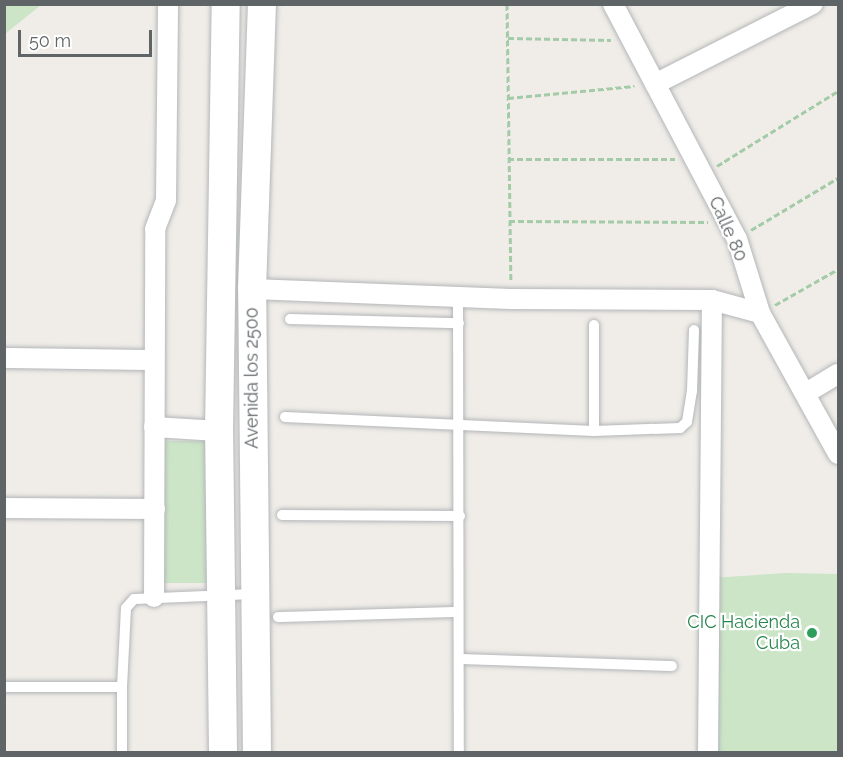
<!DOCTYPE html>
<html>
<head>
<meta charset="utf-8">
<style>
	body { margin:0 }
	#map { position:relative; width:843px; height:757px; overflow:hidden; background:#f0ede8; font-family:Raleway,sans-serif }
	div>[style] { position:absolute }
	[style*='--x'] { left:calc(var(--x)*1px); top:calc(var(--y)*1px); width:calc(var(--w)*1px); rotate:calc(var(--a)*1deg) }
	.green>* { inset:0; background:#cce5c7; transform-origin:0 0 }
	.path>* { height:3px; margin-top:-1.5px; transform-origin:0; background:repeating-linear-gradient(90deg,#a3cba7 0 6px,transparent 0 9px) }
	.roads { filter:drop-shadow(0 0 2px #b3b6b9) drop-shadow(0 0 2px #b3b6b9) }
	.lane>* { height:10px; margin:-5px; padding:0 5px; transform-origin:5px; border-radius:5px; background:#fff }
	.street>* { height:20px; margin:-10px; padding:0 10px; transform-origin:10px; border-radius:10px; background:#fff }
	.secondary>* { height:28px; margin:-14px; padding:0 14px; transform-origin:14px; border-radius:14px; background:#fff }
	.dots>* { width:16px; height:16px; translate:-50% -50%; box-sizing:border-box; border:3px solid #fff; border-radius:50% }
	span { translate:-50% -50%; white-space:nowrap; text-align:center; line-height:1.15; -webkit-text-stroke:4.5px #fff; paint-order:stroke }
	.street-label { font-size:18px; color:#5f6467 }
	.leisure-label { font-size:18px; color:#27864d }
	.right { translate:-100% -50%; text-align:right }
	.frame { position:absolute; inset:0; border:6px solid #5f6467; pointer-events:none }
	.scale { position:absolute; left:18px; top:30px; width:134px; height:27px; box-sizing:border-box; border:3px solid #5f6467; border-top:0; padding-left:8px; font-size:18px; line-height:21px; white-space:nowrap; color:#5f6467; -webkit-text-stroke:4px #fff; paint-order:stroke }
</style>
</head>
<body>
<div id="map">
	<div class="green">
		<i style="clip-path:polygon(5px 4px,41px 4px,41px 5px,5px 34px)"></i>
		<i style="left:162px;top:441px;width:49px;height:142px"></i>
		<i style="clip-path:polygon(786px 573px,838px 574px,838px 752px,708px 752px,710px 578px)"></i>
	</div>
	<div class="path">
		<i style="--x:507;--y:4;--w:278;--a:89.2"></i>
		<i style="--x:508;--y:38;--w:103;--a:1.1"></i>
		<i style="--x:508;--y:98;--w:127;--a:-5.4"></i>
		<i style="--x:508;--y:159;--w:167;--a:0"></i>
		<i style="--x:717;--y:166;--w:142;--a:-31.8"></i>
		<i style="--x:509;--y:221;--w:199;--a:0.3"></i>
		<i style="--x:751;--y:230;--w:101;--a:-30.9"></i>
		<i style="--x:775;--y:305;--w:73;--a:-29.7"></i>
	</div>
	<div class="roads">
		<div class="lane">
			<i style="--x:458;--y:295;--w:457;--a:89.9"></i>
			<i style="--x:290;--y:319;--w:169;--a:1.4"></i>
			<i style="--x:285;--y:417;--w:309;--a:2.6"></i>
			<i style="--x:594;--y:431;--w:86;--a:-2"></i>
			<i style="--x:680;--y:428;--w:9;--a:-41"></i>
			<i style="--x:687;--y:422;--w:31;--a:-81"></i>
			<i style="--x:692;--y:391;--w:61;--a:-88.1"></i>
			<i style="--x:594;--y:431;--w:106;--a:-90"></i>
			<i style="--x:282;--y:515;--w:178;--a:0.3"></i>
			<i style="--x:278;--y:617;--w:179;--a:-1.6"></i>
			<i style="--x:459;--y:659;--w:213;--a:1.9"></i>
			<i style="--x:4;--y:687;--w:118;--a:0"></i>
			<i style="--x:122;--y:687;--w:79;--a:-87.1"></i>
			<i style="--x:126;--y:608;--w:12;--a:-48"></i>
			<i style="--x:134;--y:599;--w:119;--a:-2.4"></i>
			<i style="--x:122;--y:752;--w:65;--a:-90"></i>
		</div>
		<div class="street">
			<i style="--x:613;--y:4;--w:266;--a:62.2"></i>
			<i style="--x:737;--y:239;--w:77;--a:72.7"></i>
			<i style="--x:760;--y:313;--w:161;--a:61"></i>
			<i style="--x:655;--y:84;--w:177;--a:-26.9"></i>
			<i style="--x:252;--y:289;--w:259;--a:2.2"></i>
			<i style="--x:511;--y:299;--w:201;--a:0.3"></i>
			<i style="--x:712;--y:300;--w:50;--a:15.2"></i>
			<i style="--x:4;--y:358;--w:150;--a:0.8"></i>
			<i style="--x:806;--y:393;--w:37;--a:-31"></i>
			<i style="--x:154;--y:427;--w:65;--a:3.5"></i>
			<i style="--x:4;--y:508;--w:151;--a:0.4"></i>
			<i style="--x:154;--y:597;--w:368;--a:-89.8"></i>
			<i style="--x:155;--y:229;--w:31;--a:-69"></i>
			<i style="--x:166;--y:200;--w:196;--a:-89.4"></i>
			<i style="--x:708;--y:752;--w:452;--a:-89.5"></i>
		</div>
		<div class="secondary">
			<i style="--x:223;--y:752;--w:321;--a:-90.7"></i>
			<i style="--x:219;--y:431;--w:427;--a:-89.1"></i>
			<i style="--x:257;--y:752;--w:463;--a:-90.6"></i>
			<i style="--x:252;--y:289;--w:285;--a:-88"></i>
		</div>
	</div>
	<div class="dots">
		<i style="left:812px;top:633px;background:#2e9e5b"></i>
	</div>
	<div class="street-label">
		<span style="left:728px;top:229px;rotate:66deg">Calle 80</span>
		<span style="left:252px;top:378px;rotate:-90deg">Avenida los 2500</span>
	</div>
	<div class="leisure-label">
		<span class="right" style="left:800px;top:633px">CIC Hacienda<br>Cuba</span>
	</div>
	<div class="frame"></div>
	<div class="scale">50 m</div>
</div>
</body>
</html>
